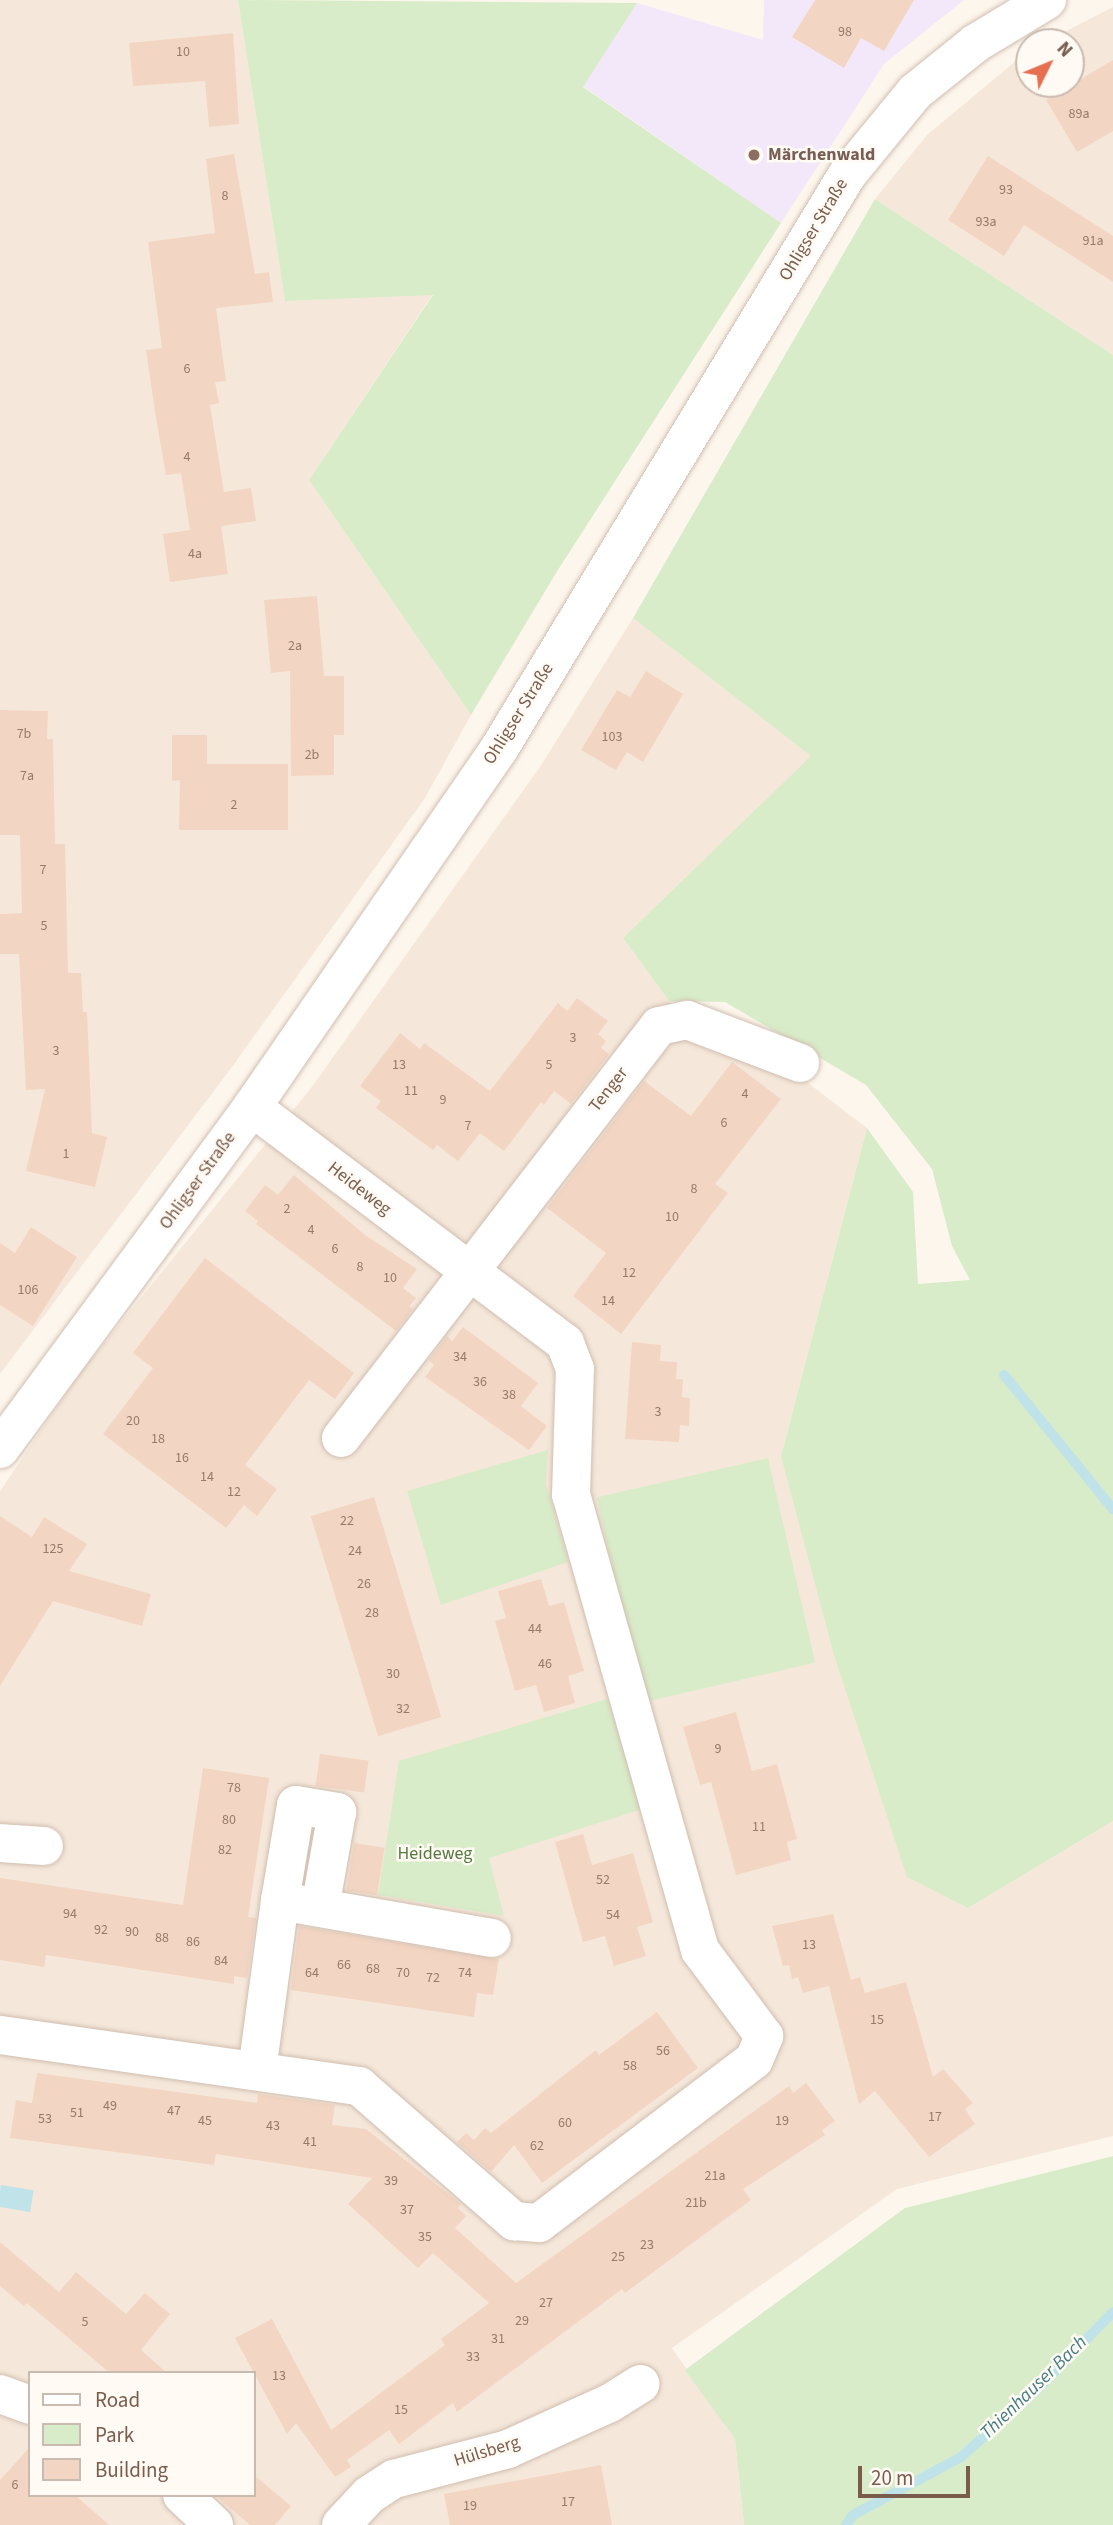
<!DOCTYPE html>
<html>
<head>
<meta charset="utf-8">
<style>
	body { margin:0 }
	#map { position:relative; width:1113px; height:2525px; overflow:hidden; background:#fdf6ec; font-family:"Source Sans 3",sans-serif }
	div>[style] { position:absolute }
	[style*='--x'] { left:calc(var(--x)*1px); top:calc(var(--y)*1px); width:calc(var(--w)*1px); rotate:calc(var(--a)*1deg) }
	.residential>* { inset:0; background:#f5e8da }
	.education>* { inset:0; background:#f3e8fa }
	.green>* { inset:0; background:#d8ecc9; transform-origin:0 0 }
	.water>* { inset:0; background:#bfe3e8; transform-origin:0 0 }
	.stream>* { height:10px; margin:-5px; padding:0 5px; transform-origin:5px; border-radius:5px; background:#bfe3e8 }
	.building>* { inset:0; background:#f3d5c3; transform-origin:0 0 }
	.roads { filter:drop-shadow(0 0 2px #d1beb0) drop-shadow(0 0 2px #d1beb0) }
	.minor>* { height:38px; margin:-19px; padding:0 19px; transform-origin:19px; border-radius:19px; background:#fff }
	.secondary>* { height:38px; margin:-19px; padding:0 19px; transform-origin:19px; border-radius:19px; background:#fff }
	.dots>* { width:19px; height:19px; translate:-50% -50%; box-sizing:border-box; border:4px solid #fffaf3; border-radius:50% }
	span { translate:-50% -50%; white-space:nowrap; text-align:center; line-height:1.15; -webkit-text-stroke:5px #fffaf3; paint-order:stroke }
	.number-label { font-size:14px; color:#987a6a }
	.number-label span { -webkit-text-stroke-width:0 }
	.education-label { font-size:18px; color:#785e54; font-weight:700 }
	.left { translate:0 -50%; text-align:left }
	.street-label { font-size:18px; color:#7a5c4d }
	.park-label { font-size:18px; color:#537a41 }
	.water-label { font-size:19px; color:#437c86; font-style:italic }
	.legend { position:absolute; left:28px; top:2371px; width:228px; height:126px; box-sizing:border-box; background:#fffaf3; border:2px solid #cabbb1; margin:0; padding:9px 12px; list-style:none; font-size:21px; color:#7a5c4d }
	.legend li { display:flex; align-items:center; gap:14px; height:35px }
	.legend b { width:35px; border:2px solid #cabbb1 }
	.north { position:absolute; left:1015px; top:28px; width:70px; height:70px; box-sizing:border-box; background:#fffaf3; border:2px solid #cabbb1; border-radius:50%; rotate:47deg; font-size:19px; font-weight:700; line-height:28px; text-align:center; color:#7a5c4d }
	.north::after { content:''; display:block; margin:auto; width:24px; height:32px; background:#e76f51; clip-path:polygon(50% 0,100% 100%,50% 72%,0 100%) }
	.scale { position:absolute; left:858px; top:2466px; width:112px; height:32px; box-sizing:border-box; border:4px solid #7a5c4d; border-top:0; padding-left:9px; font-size:21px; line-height:24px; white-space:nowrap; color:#7a5c4d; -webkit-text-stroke:5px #fffaf3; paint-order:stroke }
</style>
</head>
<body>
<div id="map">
	<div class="residential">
		<i style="clip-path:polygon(0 0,238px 0,285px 301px,433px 294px,309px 480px,471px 715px,425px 798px,232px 1067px,0 1374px)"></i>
		<i style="clip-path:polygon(1113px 7px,1113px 355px,875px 199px,927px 135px,1028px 51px,1029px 84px,1071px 84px,1071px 42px,1045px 42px)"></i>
		<i style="clip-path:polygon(evenodd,633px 618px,812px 756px,623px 938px,696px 1038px,791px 1070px,867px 1128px,781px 1456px,968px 1908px,1113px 1821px,1113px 2136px,897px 2189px,672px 2348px,735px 2439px,744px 2525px,0 2525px,0 1491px,80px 1373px,311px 1088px,540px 767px,633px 618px,30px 2373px,254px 2373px,254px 2495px,30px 2495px,30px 2373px)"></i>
	</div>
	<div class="education">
		<i style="clip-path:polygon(764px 0,964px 0,884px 64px,781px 223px,583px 86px,637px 3px,763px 40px)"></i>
	</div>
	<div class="green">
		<i style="clip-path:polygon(238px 0,637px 3px,583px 87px,781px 223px,556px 573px,471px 715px,309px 480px,433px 295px,285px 301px)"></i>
		<i style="clip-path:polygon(875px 199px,1113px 355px,1113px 1821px,968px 1908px,907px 1877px,834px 1655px,781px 1456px,867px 1128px,913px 1192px,918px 1284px,970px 1280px,952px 1246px,932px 1169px,866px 1085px,725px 1002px,669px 1001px,623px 938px,811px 756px,633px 618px)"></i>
		<i style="clip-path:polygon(548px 1450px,546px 1484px,568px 1562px,441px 1605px,407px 1491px)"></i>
		<i style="left:768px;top:1458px;width:210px;height:176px;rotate:77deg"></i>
		<i style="clip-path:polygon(607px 1699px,642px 1809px,489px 1858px,504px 1916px,378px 1895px,399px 1761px)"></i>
		<i style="clip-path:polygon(1113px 2156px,1113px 2525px,744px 2525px,735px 2439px,685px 2370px,905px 2208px)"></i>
	</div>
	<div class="water">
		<i style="left:1px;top:2185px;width:33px;height:22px;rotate:9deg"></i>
	</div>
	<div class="stream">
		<i style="--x:1004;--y:1375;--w:173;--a:50.9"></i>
		<i style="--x:846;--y:2525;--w:12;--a:-55"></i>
		<i style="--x:853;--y:2515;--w:123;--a:-28.2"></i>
		<i style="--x:961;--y:2457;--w:107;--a:-41.6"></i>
		<i style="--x:1041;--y:2386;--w:103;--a:-45.8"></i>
	</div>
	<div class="building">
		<i style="clip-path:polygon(815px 0,914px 0,884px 51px,861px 38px,844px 68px,792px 37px)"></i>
		<i style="clip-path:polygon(233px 33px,239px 124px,209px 127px,205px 81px,133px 86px,129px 43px)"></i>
		<i style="clip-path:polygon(1113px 60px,1113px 131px,1077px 152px,1046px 100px)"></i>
		<i style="clip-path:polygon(234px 154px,255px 274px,269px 272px,273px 302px,216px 308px,226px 381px,215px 382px,219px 403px,210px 405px,224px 492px,251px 488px,256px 521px,221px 526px,228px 574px,170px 582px,163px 534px,190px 530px,181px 473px,166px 475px,155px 412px,146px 350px,162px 348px,148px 242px,215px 233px,206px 159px)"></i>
		<i style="clip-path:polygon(988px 156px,1113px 236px,1113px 282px,1024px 225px,1004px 256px,948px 220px)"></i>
		<i style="clip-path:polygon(317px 596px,324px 676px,344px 676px,344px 735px,334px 735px,334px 775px,291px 776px,290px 671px,271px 673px,264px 600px)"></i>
		<i style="clip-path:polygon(646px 671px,683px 694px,643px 762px,627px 752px,616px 770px,581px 750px,617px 690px,630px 697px)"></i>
		<i style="clip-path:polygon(0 710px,48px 711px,47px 739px,53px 739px,55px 844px,65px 844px,68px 973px,81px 973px,83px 1012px,87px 1012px,92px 1133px,107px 1137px,95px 1187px,26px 1171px,45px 1089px,26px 1090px,19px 954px,0 954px,0 914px,22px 913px,20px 835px,0 835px)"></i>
		<i style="clip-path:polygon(172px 735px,207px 735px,207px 764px,288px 764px,288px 830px,179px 830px,180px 780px,172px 781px)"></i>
		<i style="clip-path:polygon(577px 998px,608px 1021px,598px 1034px,606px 1041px,601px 1048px,609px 1054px,571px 1104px,554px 1091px,544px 1105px,541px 1102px,504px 1151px,480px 1133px,458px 1161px,437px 1145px,433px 1150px,376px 1108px,381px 1101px,360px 1086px,400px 1033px,420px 1049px,424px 1043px,490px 1091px,558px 1003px,567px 1011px)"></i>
		<i style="clip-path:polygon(732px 1062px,781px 1099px,715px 1184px,728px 1193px,621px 1334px,573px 1296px,606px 1253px,547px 1208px,644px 1081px,691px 1116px)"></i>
		<i style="clip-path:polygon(294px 1175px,365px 1235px,417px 1269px,403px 1288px,416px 1298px,409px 1306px,413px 1309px,396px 1331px,256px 1224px,258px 1221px,245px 1211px,265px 1185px,278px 1195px)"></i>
		<i style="clip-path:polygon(31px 1227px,77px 1257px,33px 1326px,0 1305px,0 1243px,15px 1253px)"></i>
		<i style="clip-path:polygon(205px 1258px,354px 1373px,335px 1399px,309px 1380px,245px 1465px,277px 1489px,257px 1516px,244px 1505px,226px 1528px,103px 1434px,153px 1368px,133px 1353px)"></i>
		<i style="clip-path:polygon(463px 1327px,538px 1383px,521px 1406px,547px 1426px,529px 1450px,425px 1377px,434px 1365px,429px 1360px,447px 1336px,452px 1341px)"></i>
		<i style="clip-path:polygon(632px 1342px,661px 1345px,660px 1361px,677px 1362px,676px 1379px,683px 1379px,682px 1397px,690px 1398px,689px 1426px,680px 1425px,679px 1442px,625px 1439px)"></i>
		<i style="left:374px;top:1497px;width:230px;height:66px;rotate:73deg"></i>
		<i style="clip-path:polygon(0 1516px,32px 1537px,44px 1517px,87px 1544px,69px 1571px,151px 1594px,142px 1626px,53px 1601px,0 1686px)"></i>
		<i style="clip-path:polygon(541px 1579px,549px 1606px,564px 1602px,584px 1671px,568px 1676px,575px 1703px,544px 1712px,536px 1685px,515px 1691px,495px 1621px,506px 1618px,498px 1591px)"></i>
		<i style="clip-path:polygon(736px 1712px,752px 1771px,777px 1764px,797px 1839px,787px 1842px,791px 1860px,736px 1875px,711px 1782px,700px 1785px,683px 1727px)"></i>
		<i style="left:320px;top:1754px;width:49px;height:32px;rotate:8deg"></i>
		<i style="clip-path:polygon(203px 1768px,269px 1778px,248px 1917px,256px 1918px,247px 1978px,234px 1976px,234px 1984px,46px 1955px,44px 1967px,0 1960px,0 1878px,183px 1905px)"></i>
		<i style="clip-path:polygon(583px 1834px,592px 1865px,633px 1853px,653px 1922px,637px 1927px,646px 1956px,614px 1966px,605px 1936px,583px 1942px,555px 1842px)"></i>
		<i style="left:354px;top:1843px;width:31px;height:48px;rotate:9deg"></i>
		<i style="clip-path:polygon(833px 1914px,851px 1980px,860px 1977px,865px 1993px,906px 1982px,933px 2077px,943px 2069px,973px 2103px,965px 2109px,975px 2124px,929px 2157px,875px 2091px,859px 2104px,829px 1986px,832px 1985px,803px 1993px,798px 1977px,792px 1979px,789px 1965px,783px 1966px,772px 1926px)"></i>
		<i style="clip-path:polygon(299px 1926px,499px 1959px,493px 1995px,477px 1993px,474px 2017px,291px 1990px)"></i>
		<i style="clip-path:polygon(657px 2012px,698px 2068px,542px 2183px,514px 2145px,491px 2172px,457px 2142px,466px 2133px,474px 2140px,485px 2128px,491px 2133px,596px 2050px,599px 2055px)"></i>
		<i style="clip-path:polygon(37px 2073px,257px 2103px,258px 2094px,335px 2105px,332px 2125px,366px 2129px,461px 2204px,458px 2208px,466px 2216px,455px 2228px,516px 2283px,789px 2086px,793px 2093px,806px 2083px,835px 2121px,822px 2130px,825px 2135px,743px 2189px,751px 2200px,625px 2293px,622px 2289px,457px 2412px,453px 2403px,399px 2444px,389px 2430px,347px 2460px,351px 2467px,335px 2477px,296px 2423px,287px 2434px,235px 2338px,272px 2319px,331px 2430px,445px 2345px,441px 2339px,489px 2303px,433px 2253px,418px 2268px,348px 2204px,372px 2178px,216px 2154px,214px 2165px,10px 2138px,16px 2100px,32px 2103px)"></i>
		<i style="clip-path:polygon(0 2242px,59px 2292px,76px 2272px,126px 2314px,145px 2293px,170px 2314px,141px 2350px,167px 2373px,110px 2373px,27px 2303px,24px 2306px,0 2286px)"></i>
		<i style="clip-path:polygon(30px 2447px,30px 2495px,75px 2495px,109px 2525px,0 2525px,0 2480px)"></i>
		<i style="clip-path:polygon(601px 2465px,612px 2525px,450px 2525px,444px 2494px)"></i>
		<i style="clip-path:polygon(254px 2475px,291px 2506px,275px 2525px,250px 2525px,215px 2495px,254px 2495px)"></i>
	</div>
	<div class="roads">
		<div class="minor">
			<i style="--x:341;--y:1438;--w:520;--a:-52.34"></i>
			<i style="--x:659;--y:1026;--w:29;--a:-12"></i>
			<i style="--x:687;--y:1020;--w:121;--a:20.8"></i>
			<i style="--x:0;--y:1843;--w:44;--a:3.9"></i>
			<i style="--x:280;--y:1901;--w:97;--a:-80.5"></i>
			<i style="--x:296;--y:1805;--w:42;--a:9.7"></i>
			<i style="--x:337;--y:1812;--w:97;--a:100"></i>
			<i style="--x:0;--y:2035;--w:363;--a:8.1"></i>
			<i style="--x:359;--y:2086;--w:206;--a:41.1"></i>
			<i style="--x:514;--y:2221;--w:25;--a:5"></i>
			<i style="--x:539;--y:2223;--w:270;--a:-37.2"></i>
			<i style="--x:754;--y:2060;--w:26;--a:-67"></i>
			<i style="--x:764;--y:2036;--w:107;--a:-126.7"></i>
			<i style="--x:700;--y:1950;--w:473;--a:-105.8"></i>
			<i style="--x:571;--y:1495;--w:126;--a:-88.2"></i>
			<i style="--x:575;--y:1369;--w:28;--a:-111"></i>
			<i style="--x:565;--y:1343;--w:392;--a:-143"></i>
			<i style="--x:257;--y:2071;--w:172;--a:-82.3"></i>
			<i style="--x:280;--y:1901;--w:215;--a:9.9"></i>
			<i style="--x:0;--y:2394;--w:32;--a:20"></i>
			<i style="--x:182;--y:2495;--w:44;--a:43.2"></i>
			<i style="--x:341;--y:2525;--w:41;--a:-47"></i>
			<i style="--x:369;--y:2495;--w:30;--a:-33"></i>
			<i style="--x:394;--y:2479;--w:118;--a:-14.7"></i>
			<i style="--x:508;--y:2449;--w:112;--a:-24.3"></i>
			<i style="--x:610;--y:2403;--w:36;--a:-32"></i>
		</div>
		<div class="secondary">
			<i style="--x:0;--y:1449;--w:425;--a:-53.6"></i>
			<i style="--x:252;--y:1107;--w:435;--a:-55.4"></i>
			<i style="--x:499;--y:749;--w:671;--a:-58.77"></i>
			<i style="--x:847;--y:175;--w:107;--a:-50.7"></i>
			<i style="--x:915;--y:92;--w:78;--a:-38.8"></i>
			<i style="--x:976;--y:43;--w:83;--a:-31.2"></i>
		</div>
	</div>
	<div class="dots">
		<i style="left:754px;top:155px;background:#8d6e63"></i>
	</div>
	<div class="number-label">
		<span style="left:845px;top:32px">98</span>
		<span style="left:183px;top:52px">10</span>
		<span style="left:1079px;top:114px">89a</span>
		<span style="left:1006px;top:190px">93</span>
		<span style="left:225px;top:196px">8</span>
		<span style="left:986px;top:222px">93a</span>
		<span style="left:1093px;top:241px">91a</span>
		<span style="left:187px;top:369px">6</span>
		<span style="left:187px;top:457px">4</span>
		<span style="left:195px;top:554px">4a</span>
		<span style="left:295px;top:646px">2a</span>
		<span style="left:24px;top:734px">7b</span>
		<span style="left:612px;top:737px">103</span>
		<span style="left:312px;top:755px">2b</span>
		<span style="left:27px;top:776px">7a</span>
		<span style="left:234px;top:805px">2</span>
		<span style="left:43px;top:870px">7</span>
		<span style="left:44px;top:926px">5</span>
		<span style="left:573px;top:1038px">3</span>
		<span style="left:56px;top:1051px">3</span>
		<span style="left:399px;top:1065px">13</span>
		<span style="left:549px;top:1065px">5</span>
		<span style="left:411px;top:1091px">11</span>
		<span style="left:745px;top:1094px">4</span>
		<span style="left:443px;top:1100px">9</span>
		<span style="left:724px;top:1123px">6</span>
		<span style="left:468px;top:1126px">7</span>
		<span style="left:66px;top:1154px">1</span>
		<span style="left:694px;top:1189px">8</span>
		<span style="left:287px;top:1209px">2</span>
		<span style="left:672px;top:1217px">10</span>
		<span style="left:311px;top:1230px">4</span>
		<span style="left:335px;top:1249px">6</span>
		<span style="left:360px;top:1267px">8</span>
		<span style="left:629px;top:1273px">12</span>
		<span style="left:390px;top:1278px">10</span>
		<span style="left:28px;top:1290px">106</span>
		<span style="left:608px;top:1301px">14</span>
		<span style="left:460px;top:1357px">34</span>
		<span style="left:480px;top:1382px">36</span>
		<span style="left:509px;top:1395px">38</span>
		<span style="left:658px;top:1412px">3</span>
		<span style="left:133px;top:1421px">20</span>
		<span style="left:158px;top:1439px">18</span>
		<span style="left:182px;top:1458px">16</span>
		<span style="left:207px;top:1477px">14</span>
		<span style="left:234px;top:1492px">12</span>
		<span style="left:347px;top:1521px">22</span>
		<span style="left:53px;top:1549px">125</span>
		<span style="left:355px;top:1551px">24</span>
		<span style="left:364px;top:1584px">26</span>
		<span style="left:372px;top:1613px">28</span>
		<span style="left:535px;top:1629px">44</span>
		<span style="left:545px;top:1664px">46</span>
		<span style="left:393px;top:1674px">30</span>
		<span style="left:403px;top:1709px">32</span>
		<span style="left:718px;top:1749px">9</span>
		<span style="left:234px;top:1788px">78</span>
		<span style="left:229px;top:1820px">80</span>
		<span style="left:759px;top:1827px">11</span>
		<span style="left:225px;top:1850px">82</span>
		<span style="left:603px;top:1880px">52</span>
		<span style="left:70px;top:1914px">94</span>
		<span style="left:613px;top:1915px">54</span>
		<span style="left:101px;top:1930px">92</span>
		<span style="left:132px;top:1932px">90</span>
		<span style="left:162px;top:1938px">88</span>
		<span style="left:193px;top:1942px">86</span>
		<span style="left:809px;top:1945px">13</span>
		<span style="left:221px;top:1961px">84</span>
		<span style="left:344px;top:1965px">66</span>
		<span style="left:373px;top:1969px">68</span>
		<span style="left:312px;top:1973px">64</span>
		<span style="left:403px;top:1973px">70</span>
		<span style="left:465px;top:1973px">74</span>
		<span style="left:433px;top:1978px">72</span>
		<span style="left:877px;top:2020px">15</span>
		<span style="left:663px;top:2051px">56</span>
		<span style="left:630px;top:2066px">58</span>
		<span style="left:110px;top:2106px">49</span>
		<span style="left:174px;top:2111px">47</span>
		<span style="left:77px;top:2113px">51</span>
		<span style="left:935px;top:2117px">17</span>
		<span style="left:45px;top:2119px">53</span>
		<span style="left:205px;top:2121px">45</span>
		<span style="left:782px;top:2121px">19</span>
		<span style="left:565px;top:2123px">60</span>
		<span style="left:273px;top:2126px">43</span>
		<span style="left:310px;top:2142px">41</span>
		<span style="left:537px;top:2146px">62</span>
		<span style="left:715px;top:2176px">21a</span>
		<span style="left:391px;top:2181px">39</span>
		<span style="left:696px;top:2203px">21b</span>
		<span style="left:407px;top:2210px">37</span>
		<span style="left:425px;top:2237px">35</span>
		<span style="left:647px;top:2245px">23</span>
		<span style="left:618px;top:2257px">25</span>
		<span style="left:546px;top:2303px">27</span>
		<span style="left:522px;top:2321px">29</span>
		<span style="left:85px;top:2322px">5</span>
		<span style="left:498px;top:2339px">31</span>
		<span style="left:473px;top:2357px">33</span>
		<span style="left:279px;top:2376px">13</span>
		<span style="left:401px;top:2410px">15</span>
		<span style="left:15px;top:2485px">6</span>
		<span style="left:568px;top:2502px">17</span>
		<span style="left:470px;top:2506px">19</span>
	</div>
	<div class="education-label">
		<span class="left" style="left:768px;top:155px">Märchenwald</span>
	</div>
	<div class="street-label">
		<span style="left:814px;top:230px;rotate:-59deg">Ohligser Straße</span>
		<span style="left:519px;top:714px;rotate:-58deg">Ohligser Straße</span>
		<span style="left:609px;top:1090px;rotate:-52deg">Tenger</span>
		<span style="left:198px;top:1181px;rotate:-54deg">Ohligser Straße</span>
		<span style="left:359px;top:1189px;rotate:38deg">Heideweg</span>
		<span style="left:487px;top:2452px;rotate:-17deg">Hülsberg</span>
	</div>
	<div class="park-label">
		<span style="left:435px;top:1854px">Heideweg</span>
	</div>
	<div class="water-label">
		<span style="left:1034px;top:2388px;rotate:-44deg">Thienhauser Bach</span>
	</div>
	<ul class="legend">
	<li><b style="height:9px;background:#fff"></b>Road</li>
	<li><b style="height:19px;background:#d8ecc9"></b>Park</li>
	<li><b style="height:19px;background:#f3d5c3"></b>Building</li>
	</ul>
	<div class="north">N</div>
	<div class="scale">20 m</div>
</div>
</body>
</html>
